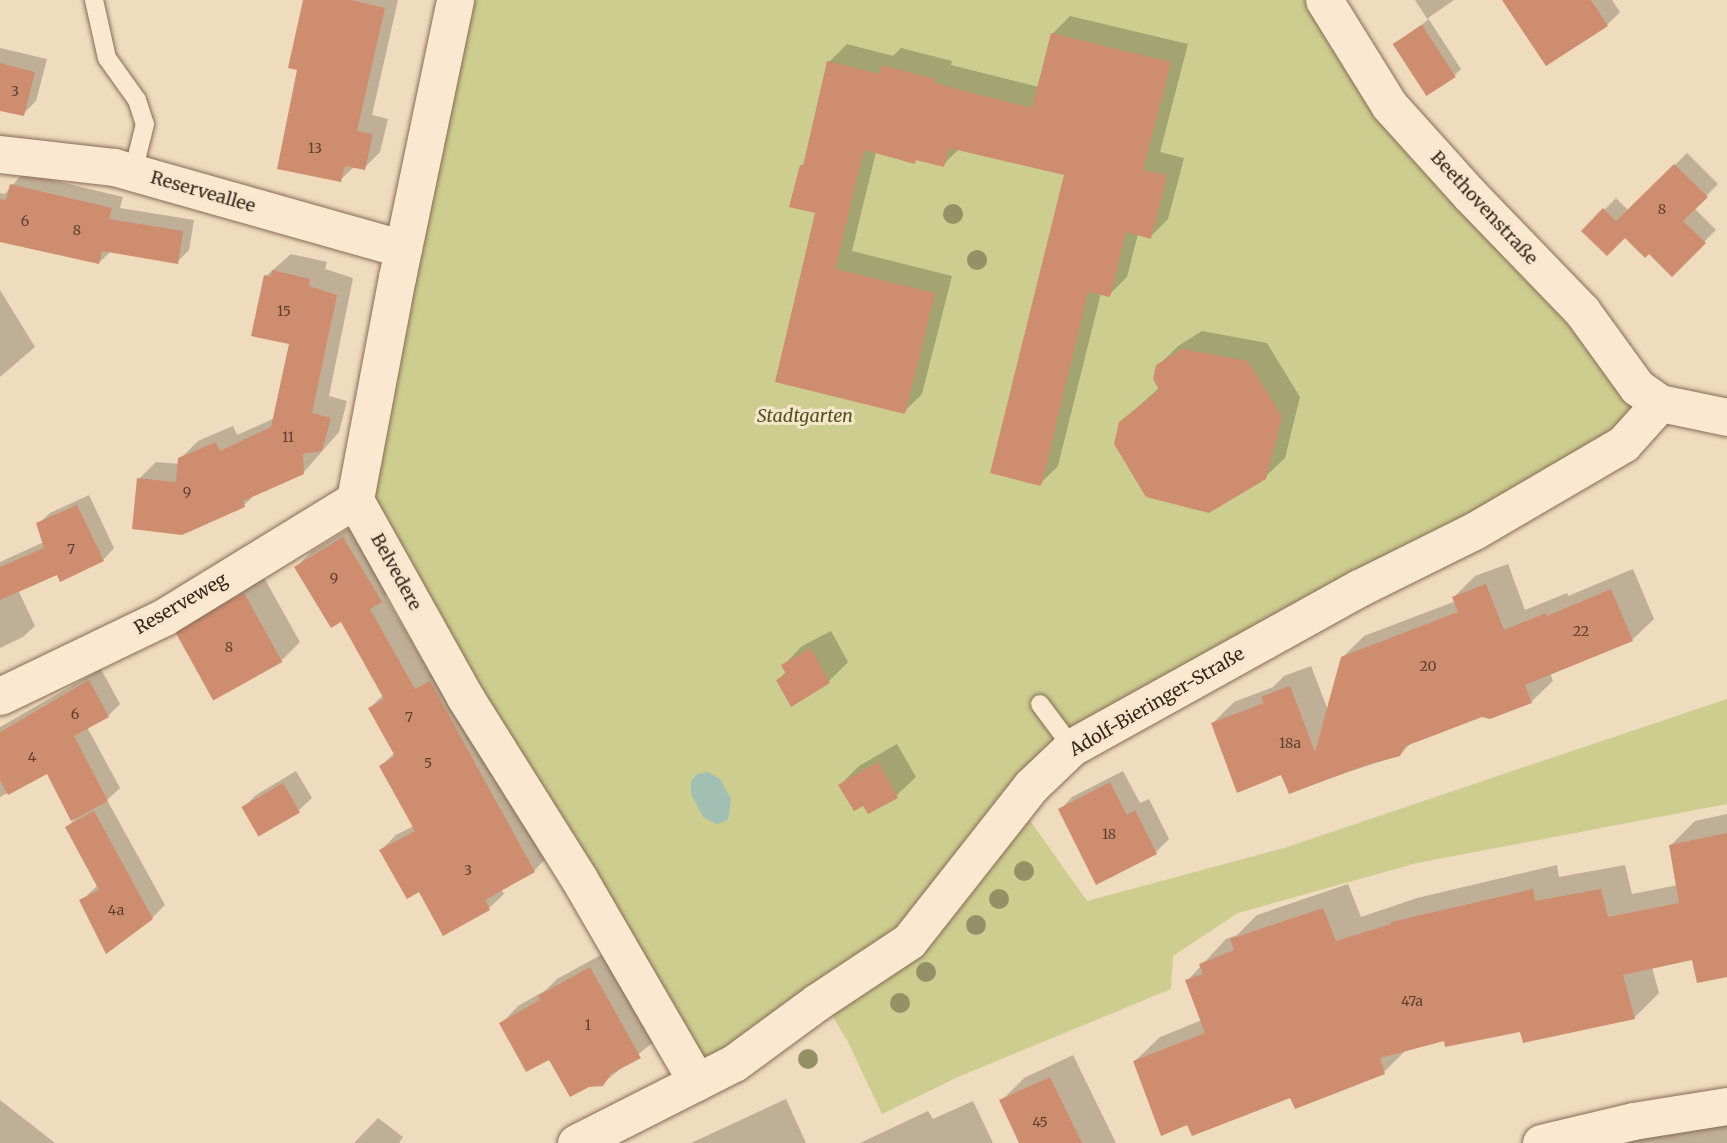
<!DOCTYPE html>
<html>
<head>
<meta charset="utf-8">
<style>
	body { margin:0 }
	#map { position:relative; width:1727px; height:1143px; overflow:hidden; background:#efdbbd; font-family:Merriweather,serif }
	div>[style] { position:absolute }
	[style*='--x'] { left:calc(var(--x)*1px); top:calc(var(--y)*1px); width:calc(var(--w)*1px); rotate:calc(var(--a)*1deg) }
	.green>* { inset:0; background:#cdcd90 }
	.water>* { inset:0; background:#a1c0b3 }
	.shadow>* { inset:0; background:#0003 }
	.building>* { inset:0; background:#cf8d70; transform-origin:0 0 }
	.roads { filter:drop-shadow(0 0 2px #886a55) drop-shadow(0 0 2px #886a55) }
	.service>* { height:18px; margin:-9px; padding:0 9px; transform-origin:9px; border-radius:9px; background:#fae9d0 }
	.minor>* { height:37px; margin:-18.5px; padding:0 18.5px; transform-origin:18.5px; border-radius:18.5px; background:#fae9d0 }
	.trees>* { width:20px; height:20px; margin:-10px; border-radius:50%; background:#959167 }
	span { translate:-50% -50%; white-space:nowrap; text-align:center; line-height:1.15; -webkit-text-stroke:6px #f7e6cc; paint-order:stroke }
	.number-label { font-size:14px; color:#5c3f30 }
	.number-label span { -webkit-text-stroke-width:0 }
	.street-label { font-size:18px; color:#36251b }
	.park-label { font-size:18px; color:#4c5420; font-style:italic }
</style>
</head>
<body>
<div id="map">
	<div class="green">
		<i style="clip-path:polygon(444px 0,1315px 0,1575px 319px,1635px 410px,1612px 442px,1014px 798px,1087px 901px,1284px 848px,1727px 699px,1727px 804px,1417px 863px,1238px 913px,1173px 956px,1171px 989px,958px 1077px,882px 1114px,848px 1042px,824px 1002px,702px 1067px,368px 501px)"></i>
	</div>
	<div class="water">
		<i style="clip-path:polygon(708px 772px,720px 779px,731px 799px,728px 820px,717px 824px,703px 817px,691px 794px,691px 782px,697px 774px)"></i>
	</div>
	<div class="shadow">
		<i style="clip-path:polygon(305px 0,398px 0,372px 115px,388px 119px,380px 152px,364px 168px,355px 166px,340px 180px,299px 69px)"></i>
		<i style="clip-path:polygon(1454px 0,1428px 18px,1461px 69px,1455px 75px,1401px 39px,1428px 20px,1415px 0)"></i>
		<i style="clip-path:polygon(1535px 0,1612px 0,1620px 12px,1607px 25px,1546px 64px)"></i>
		<i style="clip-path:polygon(1070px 16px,1188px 44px,1160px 152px,1184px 158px,1168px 219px,1150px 237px,1138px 234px,1127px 277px,1109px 295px,1101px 293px,1058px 466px,1040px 484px,1066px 174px,960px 148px,943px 165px,876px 152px,852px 251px,952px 276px,922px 394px,904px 412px,777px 381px,817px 211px,801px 166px,806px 161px,829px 62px,847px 44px,893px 56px,901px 48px,952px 61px,951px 65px,1039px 87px,1052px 34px)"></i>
		<i style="clip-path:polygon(0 48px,47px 59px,36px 101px,23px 114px,0 109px)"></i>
		<i style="clip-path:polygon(1687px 153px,1718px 184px,1694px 208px,1716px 230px,1672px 274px,1649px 252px,1625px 235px,1583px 231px,1616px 198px,1629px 211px)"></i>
		<i style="clip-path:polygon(23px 173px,123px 197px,120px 208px,194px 220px,189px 250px,177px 262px,111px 251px,99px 263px,0 240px,0 193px,5px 194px)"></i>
		<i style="clip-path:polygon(291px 254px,327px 262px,325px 269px,353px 278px,329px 396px,347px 401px,339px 432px,303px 473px,256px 494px,244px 505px,139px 479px,156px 462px,180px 464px,180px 459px,198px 441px,233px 426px,237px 435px,275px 418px,291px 343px,266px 276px)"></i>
		<i style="clip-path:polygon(0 290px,35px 347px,0 377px)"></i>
		<i style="clip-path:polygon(1202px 331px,1267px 343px,1300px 397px,1285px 458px,1265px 477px,1120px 423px,1160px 387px,1158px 366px,1178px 346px)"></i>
		<i style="clip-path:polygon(89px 495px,114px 548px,103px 560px,58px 573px,18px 590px,35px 626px,23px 637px,0 648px,0 562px,44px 542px,38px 524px,50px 513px)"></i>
		<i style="clip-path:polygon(358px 523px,396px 585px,385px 596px,431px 675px,445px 667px,548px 856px,534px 871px,501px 889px,504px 894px,489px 908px,420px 890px,381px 850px,396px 835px,414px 826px,381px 766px,395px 752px,370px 708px,383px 695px,342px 620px,296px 567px,311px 552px)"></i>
		<i style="clip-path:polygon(1508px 564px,1525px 610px,1567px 593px,1568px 596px,1633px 569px,1654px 619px,1632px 640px,1550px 673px,1553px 681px,1531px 702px,1482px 715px,1412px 742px,1399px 755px,1290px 792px,1282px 773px,1213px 723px,1234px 702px,1273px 687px,1284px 676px,1311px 666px,1328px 710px,1342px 658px,1364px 636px,1456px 601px,1454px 597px,1475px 576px)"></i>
		<i style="clip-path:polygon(263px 576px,300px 642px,281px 661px,178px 634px,197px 615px)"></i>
		<i style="clip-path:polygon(831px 631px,848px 662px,829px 681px,792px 705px,778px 680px,786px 672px,783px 666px,802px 646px)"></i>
		<i style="clip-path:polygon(101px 669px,120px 704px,108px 716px,87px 727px,120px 788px,107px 800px,165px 905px,152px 918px,81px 901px,98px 885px,67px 827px,79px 815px,48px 772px,0 797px,0 727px)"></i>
		<i style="clip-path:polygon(897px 744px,916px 777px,896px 796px,864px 804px,840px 785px,859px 766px)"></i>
		<i style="clip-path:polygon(296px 771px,312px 798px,299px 810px,244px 807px,256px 795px)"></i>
		<i style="clip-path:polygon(1123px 771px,1140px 803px,1149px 799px,1169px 839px,1156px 852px,1097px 883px,1060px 810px,1072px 797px)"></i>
		<i style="clip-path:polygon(1727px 814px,1727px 975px,1694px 958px,1652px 967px,1659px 993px,1634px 1018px,1445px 1039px,1407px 1049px,1384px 1072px,1291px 1096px,1135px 1061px,1160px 1037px,1202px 1020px,1187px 981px,1226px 939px,1237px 935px,1257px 915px,1348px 884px,1361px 917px,1417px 898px,1557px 865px,1559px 877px,1625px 865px,1632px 894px,1678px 885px,1671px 845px,1695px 821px)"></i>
		<i style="clip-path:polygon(608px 951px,657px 1039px,602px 1084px,549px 1057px,501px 1024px,518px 1006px,546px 990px,557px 979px)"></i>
		<i style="clip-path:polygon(1073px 1055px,1116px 1143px,1021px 1143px,1001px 1101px,1024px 1078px)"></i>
		<i style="clip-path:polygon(786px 1099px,806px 1143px,691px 1143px)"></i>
		<i style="clip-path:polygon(0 1100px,55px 1143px,0 1143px)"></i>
		<i style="clip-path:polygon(973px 1101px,993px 1143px,860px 1143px,928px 1111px,933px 1119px)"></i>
		<i style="clip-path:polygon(378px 1118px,403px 1137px,399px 1143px,354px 1143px)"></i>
		<i style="clip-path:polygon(1727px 1120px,1727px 1143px,1619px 1143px,1700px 1121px)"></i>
	</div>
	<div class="building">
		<i style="clip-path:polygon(303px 0,351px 0,385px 8px,357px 131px,373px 134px,365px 170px,345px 166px,341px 182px,277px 169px,297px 70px,288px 68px)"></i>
		<i style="clip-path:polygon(1502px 0,1591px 0,1608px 26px,1546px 66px)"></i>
		<i style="left:1422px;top:25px;width:62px;height:35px;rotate:57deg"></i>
		<i style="clip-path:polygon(1051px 33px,1171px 62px,1143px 170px,1167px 175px,1151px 239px,1126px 232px,1110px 297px,1088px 292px,1041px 486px,990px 473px,1064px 175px,949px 148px,944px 167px,916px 160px,915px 164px,864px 150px,835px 269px,935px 293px,905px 414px,775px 382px,815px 213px,789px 207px,800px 165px,803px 166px,827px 61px,879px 74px,881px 65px,935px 79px,934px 83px,1032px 108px)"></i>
		<i style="clip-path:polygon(0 63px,35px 72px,24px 116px,0 111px)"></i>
		<i style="clip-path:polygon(1674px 164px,1708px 197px,1683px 221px,1706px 243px,1672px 277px,1649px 254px,1645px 258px,1625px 238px,1607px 256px,1581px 231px,1603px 208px,1616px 221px)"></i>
		<i style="clip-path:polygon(10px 184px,112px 208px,109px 219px,183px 231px,178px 264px,102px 251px,99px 264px,0 242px,0 199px,6px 200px)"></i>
		<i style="clip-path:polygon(272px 270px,310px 279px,309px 286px,337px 295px,312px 413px,331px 418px,322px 451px,303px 454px,304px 474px,243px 501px,245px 507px,182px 535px,132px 529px,137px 478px,176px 482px,178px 458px,216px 442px,220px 451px,271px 427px,289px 344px,251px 336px,264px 275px,271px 277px)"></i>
		<i style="clip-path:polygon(1182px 349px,1248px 361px,1282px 417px,1266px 479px,1209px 513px,1146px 497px,1114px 444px,1119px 422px,1159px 390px,1153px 379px,1156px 365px)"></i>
		<i style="clip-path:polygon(77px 505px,104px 561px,60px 582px,57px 575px,0 600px,0 567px,44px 548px,36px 523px)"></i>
		<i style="clip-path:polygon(343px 537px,382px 602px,370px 609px,415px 689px,430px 681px,535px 872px,485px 900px,490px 910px,443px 936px,419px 892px,407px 899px,379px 850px,415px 831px,379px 766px,395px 756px,368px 708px,384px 699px,341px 622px,331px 628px,294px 567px)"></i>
		<i style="clip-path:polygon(1486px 584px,1504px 630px,1546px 613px,1547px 616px,1611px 589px,1633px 641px,1525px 685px,1532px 703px,1490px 719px,1482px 717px,1406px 746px,1400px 756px,1363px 766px,1289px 794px,1281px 775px,1237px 793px,1211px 723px,1264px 703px,1261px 697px,1290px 686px,1315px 752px,1341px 657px,1458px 612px,1452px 597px)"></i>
		<i style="left:244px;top:593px;width:79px;height:79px;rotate:61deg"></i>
		<i style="clip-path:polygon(811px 648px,830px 683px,791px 707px,776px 680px,786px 674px,781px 665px)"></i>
		<i style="clip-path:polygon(89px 680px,109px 717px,74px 736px,108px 801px,71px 821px,47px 774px,8px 795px,0 780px,0 732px)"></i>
		<i style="clip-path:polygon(878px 762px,898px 798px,868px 814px,863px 806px,854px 811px,838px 785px)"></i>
		<i style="clip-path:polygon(1110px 782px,1127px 815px,1135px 810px,1157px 854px,1096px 885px,1058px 809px)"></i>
		<i style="left:283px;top:783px;width:34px;height:48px;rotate:60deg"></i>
		<i style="clip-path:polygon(94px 811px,153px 919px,106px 954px,79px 900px,99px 890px,65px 827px)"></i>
		<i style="clip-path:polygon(1727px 833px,1727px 977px,1697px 983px,1692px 960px,1623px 975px,1635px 1019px,1523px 1043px,1520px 1032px,1445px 1047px,1444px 1041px,1380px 1058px,1385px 1074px,1295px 1109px,1290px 1098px,1192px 1136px,1187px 1125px,1161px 1136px,1133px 1061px,1205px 1033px,1185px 980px,1203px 974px,1199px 964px,1234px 950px,1230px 939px,1323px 908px,1336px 941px,1391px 924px,1391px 922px,1533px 889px,1535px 901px,1601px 889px,1608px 917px,1679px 903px,1669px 845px)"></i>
		<i style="clip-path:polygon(590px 967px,641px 1058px,611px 1074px,603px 1086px,589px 1087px,570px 1097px,549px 1060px,526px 1072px,499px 1023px,540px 1000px,538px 996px)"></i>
		<i style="clip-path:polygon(1050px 1077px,1082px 1143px,1019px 1143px,999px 1100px)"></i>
	</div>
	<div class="roads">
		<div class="service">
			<i style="--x:94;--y:0;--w:59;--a:77.4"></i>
			<i style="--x:107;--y:58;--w:52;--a:54.5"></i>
			<i style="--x:137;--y:100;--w:25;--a:72"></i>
			<i style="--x:145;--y:124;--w:49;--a:104"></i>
			<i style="--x:1040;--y:704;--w:54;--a:53.3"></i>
		</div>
		<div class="minor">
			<i style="--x:455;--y:0;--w:283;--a:101.8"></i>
			<i style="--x:397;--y:277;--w:227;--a:100.7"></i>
			<i style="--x:355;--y:500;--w:226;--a:60.8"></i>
			<i style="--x:465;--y:697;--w:213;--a:57.9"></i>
			<i style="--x:578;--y:877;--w:237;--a:59.9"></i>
			<i style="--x:1324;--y:0;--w:123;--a:58.2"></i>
			<i style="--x:1389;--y:105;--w:121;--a:48"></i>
			<i style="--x:1470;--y:195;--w:161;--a:46"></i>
			<i style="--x:1582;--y:311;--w:94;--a:54.1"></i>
			<i style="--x:1637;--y:387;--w:28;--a:35"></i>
			<i style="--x:0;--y:154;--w:115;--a:6.5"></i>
			<i style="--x:114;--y:167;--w:300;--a:15.8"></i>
			<i style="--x:0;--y:696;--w:182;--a:-25.7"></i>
			<i style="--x:164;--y:617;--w:224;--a:-31.5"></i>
			<i style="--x:576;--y:1143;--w:177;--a:-26.9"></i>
			<i style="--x:734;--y:1063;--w:103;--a:-36.3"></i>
			<i style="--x:817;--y:1002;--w:110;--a:-33.5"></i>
			<i style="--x:909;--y:941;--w:197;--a:-51.8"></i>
			<i style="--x:1031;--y:786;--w:57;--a:-43.6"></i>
			<i style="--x:1072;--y:747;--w:328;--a:-29"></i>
			<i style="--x:1359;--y:588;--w:128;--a:-26.4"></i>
			<i style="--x:1474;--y:531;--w:173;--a:-30.3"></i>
			<i style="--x:1623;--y:444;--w:55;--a:-47.9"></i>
			<i style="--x:1660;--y:403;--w:68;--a:11.8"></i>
			<i style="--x:1541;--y:1143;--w:95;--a:-13.4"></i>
			<i style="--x:1633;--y:1121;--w:95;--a:-9.1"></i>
		</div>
	</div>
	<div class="trees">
		<i style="left:953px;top:214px"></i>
		<i style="left:977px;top:260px"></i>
		<i style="left:1024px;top:871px"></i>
		<i style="left:999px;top:899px"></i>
		<i style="left:976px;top:925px"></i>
		<i style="left:926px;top:972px"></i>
		<i style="left:900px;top:1003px"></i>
		<i style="left:808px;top:1059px"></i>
	</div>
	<div class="number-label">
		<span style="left:15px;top:91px">3</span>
		<span style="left:315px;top:148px">13</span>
		<span style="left:1662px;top:209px">8</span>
		<span style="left:25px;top:221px">6</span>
		<span style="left:77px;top:230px">8</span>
		<span style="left:284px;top:311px">15</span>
		<span style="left:288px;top:437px">11</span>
		<span style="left:187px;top:492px">9</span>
		<span style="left:71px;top:549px">7</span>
		<span style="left:334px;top:578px">9</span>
		<span style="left:1581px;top:631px">22</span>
		<span style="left:229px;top:647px">8</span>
		<span style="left:1428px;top:666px">20</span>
		<span style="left:75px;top:714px">6</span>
		<span style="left:409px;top:717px">7</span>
		<span style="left:1290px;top:743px">18a</span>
		<span style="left:32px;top:757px">4</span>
		<span style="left:428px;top:763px">5</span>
		<span style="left:1109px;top:834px">18</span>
		<span style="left:468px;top:870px">3</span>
		<span style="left:116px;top:910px">4a</span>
		<span style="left:1412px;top:1001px">47a</span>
		<span style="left:588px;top:1025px">1</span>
		<span style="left:1040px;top:1122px">45</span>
	</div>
	<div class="street-label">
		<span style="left:203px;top:192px;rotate:16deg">Reserveallee</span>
		<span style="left:1484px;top:208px;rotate:47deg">Beethovenstraße</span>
		<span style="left:396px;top:572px;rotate:61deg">Belvedere</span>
		<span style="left:181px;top:604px;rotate:-30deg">Reserveweg</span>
		<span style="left:1157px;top:702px;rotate:-30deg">Adolf-Bieringer-Straße</span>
	</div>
	<div class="park-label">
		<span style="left:805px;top:416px">Stadtgarten</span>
	</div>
</div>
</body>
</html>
